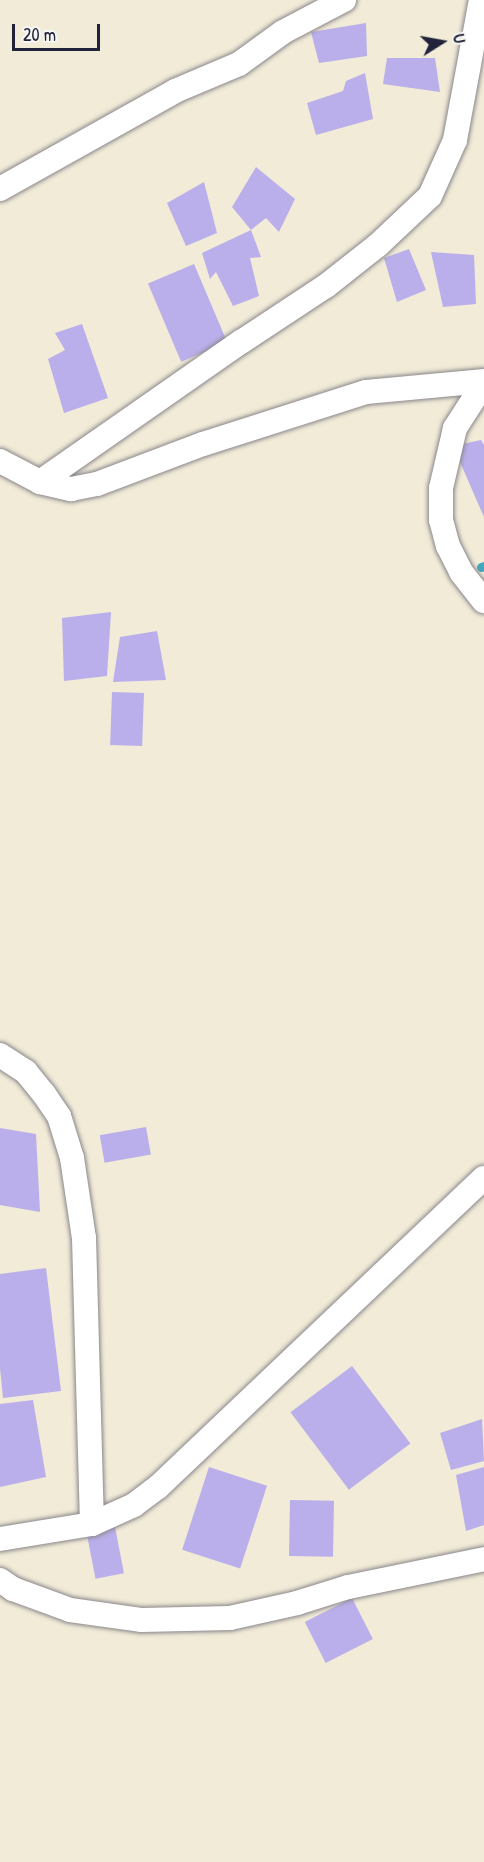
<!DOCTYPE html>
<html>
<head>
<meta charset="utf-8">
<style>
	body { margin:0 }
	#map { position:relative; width:484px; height:1862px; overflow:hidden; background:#f1ebd8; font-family:"Patrick Hand",sans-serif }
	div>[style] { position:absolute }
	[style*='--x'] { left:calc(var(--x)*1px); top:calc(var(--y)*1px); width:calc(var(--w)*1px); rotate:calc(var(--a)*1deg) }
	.stream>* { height:9px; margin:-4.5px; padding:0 4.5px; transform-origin:4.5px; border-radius:4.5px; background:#41a8c1 }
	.building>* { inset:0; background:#baafea; transform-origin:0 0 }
	.roads { filter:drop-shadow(0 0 2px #8a868a) drop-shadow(0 0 2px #8a868a) }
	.minor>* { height:24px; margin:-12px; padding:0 12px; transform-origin:12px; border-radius:12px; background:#fff }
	span { translate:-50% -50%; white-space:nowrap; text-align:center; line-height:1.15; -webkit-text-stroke:4.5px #f6f6f2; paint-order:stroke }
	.north { position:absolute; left:412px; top:12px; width:60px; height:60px; -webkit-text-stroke:4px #f6f6f2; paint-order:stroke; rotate:79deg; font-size:16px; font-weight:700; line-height:24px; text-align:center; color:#22223b }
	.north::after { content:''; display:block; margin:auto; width:21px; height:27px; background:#22223b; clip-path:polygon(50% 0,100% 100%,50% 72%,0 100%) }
	.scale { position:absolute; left:12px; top:24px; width:88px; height:27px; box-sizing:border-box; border:3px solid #22223b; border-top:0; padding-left:8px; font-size:18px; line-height:21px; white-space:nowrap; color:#22223b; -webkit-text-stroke:4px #f6f6f2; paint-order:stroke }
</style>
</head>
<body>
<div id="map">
	<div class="stream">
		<i style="--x:481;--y:567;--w:3;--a:-18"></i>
	</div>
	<div class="building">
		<i style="clip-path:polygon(366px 23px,367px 56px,319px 63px,311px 32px)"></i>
		<i style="clip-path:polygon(387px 58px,435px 58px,440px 92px,383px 84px)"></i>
		<i style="clip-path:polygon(365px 73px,373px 119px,316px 135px,307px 103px,343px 91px,346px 81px)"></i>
		<i style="clip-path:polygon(256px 167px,295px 199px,279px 232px,266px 218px,251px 230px,232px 207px)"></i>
		<i style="clip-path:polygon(204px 182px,217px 233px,186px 246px,167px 203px)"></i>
		<i style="clip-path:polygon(251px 230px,261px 257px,250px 258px,259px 296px,233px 306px,216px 272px,210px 279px,202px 253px)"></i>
		<i style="clip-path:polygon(409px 249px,426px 290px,397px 302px,384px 258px)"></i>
		<i style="clip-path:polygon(431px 252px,474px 255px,476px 304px,443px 307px)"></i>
		<i style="left:194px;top:264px;width:85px;height:50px;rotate:67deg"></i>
		<i style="clip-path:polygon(82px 324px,108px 398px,64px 413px,48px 359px,65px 350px,55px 333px)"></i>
		<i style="clip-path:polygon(481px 440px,484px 445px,484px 517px,453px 446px)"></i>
		<i style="clip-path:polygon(111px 612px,107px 676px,64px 681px,62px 618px)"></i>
		<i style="clip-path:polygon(157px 631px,166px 680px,113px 682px,120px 637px)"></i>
		<i style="left:112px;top:692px;width:32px;height:53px;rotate:2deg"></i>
		<i style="left:146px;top:1127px;width:28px;height:47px;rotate:80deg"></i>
		<i style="clip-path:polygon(0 1128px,36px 1134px,40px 1212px,0 1205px)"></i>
		<i style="clip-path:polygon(46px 1268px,61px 1391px,3px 1398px,0 1368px,0 1274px)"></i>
		<i style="left:352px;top:1366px;width:97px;height:77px;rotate:53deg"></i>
		<i style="clip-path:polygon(33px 1400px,46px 1477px,0 1487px,0 1404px)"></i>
		<i style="clip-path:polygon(482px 1419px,484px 1461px,451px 1470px,440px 1433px)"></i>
		<i style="left:209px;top:1467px;width:61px;height:87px;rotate:18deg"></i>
		<i style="clip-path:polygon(484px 1467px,484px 1525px,466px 1531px,456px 1475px)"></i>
		<i style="left:290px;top:1500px;width:44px;height:56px;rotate:1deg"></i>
		<i style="left:115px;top:1527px;width:47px;height:29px;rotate:79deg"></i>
		<i style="left:352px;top:1598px;width:46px;height:53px;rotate:63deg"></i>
	</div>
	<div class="roads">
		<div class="minor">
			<i style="--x:0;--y:189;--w:201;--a:-29.2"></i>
			<i style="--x:175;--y:91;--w:69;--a:-22.9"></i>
			<i style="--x:239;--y:64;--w:54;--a:-36"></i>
			<i style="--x:283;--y:32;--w:69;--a:-27.7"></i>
			<i style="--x:484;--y:383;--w:54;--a:122.8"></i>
			<i style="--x:455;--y:428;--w:62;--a:103.1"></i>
			<i style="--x:441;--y:488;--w:32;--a:90"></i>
			<i style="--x:441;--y:520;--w:27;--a:75"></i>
			<i style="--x:448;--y:546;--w:29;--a:63"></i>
			<i style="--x:461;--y:572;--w:37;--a:52"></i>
			<i style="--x:0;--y:461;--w:45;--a:27.7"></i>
			<i style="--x:40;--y:482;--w:32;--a:13"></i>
			<i style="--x:71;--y:489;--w:26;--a:-11"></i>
			<i style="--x:97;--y:484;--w:113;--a:-20.7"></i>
			<i style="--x:203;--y:444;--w:171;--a:-17.7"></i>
			<i style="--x:366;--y:392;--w:119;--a:-5.3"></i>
			<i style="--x:40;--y:482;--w:245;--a:-34.9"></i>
			<i style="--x:241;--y:342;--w:102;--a:-33.4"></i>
			<i style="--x:326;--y:286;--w:66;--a:-38.3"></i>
			<i style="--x:378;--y:245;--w:71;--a:-43.3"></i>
			<i style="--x:430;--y:196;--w:61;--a:-65.9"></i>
			<i style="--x:455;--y:140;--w:142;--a:-79.5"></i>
			<i style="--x:0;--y:1055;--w:31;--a:33"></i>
			<i style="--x:26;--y:1072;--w:28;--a:51"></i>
			<i style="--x:44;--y:1094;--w:27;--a:56"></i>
			<i style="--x:59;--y:1116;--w:44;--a:72.8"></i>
			<i style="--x:72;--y:1158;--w:81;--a:81.5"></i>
			<i style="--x:84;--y:1238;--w:286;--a:88.4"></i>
			<i style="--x:0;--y:1539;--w:93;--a:-9.3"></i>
			<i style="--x:92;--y:1524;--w:46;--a:-24.3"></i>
			<i style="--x:134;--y:1505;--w:30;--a:-37"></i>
			<i style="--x:158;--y:1487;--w:449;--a:-43.5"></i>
			<i style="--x:0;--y:1580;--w:16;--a:35"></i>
			<i style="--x:13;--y:1589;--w:61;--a:20.2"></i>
			<i style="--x:70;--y:1610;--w:73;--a:7.9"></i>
			<i style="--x:142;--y:1620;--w:88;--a:-1.3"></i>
			<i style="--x:230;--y:1618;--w:69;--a:-12.6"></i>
			<i style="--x:297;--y:1603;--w:53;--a:-17.4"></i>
			<i style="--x:348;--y:1587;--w:139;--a:-11.6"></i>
		</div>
	</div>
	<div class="north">U</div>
	<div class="scale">20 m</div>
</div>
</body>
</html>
